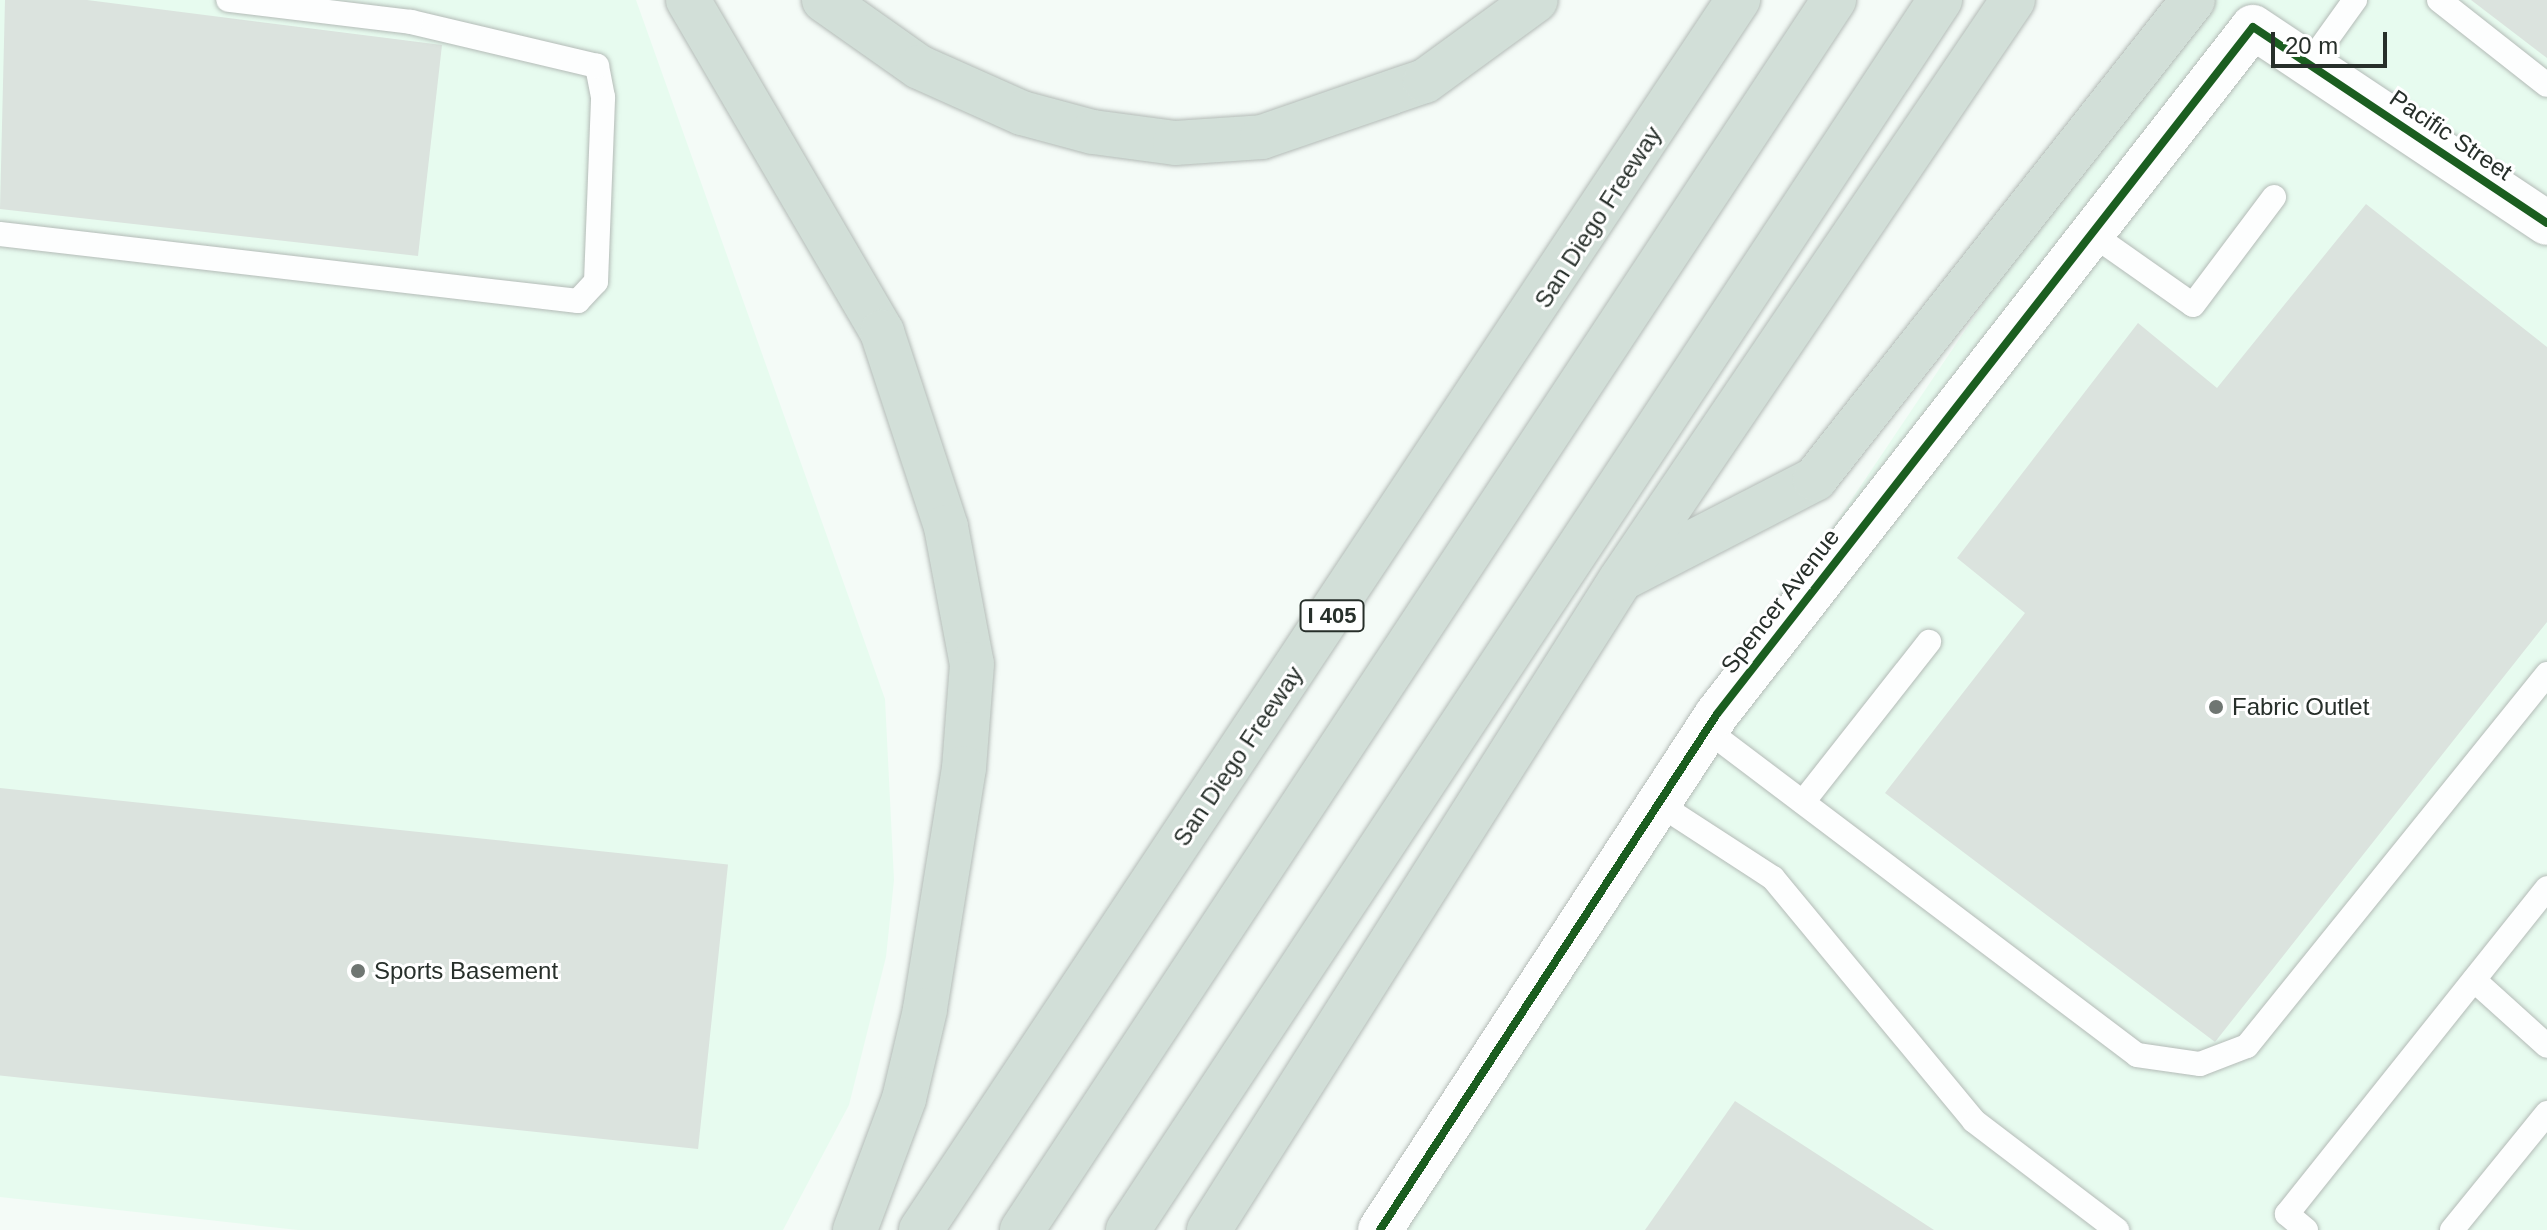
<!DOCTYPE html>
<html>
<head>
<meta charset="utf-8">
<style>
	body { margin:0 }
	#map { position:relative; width:2547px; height:1230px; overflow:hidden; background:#f4fbf7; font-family:Helvetica,sans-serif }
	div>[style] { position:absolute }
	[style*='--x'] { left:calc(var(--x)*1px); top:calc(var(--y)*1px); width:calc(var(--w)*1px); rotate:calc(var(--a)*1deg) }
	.built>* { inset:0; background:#e7fbef }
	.building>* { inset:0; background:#dbe3de; transform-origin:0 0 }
	.roads { filter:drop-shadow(0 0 2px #b4bbb7) drop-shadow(0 0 2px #b4bbb7) }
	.service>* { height:24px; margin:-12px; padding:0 12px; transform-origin:12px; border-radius:12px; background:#fdfefe }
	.minor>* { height:44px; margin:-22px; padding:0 22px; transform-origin:22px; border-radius:22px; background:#fdfefe }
	.motorway>* { height:44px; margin:-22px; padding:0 22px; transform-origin:22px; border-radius:22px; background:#d2dfd8 }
	.cycleway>* { height:8px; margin:-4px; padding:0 4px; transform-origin:4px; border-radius:4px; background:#1b5e20 }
	.dots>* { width:22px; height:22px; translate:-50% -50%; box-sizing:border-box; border:4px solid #fff; border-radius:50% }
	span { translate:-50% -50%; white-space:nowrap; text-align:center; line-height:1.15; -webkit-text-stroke:6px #fff; paint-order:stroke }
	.shield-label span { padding:2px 6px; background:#fff; border:2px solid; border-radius:6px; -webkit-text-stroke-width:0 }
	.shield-label { font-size:22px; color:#272f2a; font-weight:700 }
	.street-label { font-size:24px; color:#272f2a }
	.poi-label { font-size:24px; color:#272f2a }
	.left { translate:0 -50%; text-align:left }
	.scale { position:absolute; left:2271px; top:32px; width:116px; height:36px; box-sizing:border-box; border:4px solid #272f2a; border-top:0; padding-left:10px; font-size:24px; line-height:28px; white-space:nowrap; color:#272f2a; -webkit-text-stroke:6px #fff; paint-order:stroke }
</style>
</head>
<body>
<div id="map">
	<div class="built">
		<i style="clip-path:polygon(0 0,636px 0,885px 699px,894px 880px,886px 957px,849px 1105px,783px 1230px,298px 1230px,0 1197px)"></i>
		<i style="clip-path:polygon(2187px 0,2547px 0,2547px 1230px,1361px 1230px)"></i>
	</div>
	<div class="building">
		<i style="clip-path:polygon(5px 0,87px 0,442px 45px,418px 256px,0 209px)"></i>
		<i style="clip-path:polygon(2471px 0,2547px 0,2547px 58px)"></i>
		<i style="clip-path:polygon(2366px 204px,2547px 347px,2547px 622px,2215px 1042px,1885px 793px,2025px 613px,1957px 558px,2138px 323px,2217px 388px)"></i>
		<i style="left:0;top:788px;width:732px;height:286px;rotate:6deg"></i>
		<i style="clip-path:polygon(1735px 1101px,1934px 1230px,1645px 1230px)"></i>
	</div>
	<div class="roads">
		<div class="service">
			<i style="--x:2439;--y:0;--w:137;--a:38.2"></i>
			<i style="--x:2309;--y:64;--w:79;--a:-54.3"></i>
			<i style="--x:0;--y:234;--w:582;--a:6.61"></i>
			<i style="--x:578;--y:301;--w:26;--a:-47"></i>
			<i style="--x:596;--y:282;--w:185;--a:-87.8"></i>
			<i style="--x:603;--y:97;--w:32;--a:-101"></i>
			<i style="--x:597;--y:66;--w:191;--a:-166.7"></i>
			<i style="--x:411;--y:22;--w:184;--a:-173.1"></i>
			<i style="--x:2092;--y:234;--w:123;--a:35.1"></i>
			<i style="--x:2193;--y:305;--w:135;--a:-53.1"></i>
			<i style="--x:1707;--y:730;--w:539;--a:37.08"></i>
			<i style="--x:2137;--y:1055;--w:64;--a:8.1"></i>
			<i style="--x:2200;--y:1064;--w:50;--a:-21"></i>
			<i style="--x:2247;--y:1046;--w:478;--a:-51.1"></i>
			<i style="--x:1803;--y:802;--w:204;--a:-51.8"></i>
			<i style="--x:1659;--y:804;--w:136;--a:33"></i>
			<i style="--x:1773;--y:878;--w:315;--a:50.4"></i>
			<i style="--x:1974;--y:1121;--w:180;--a:37.3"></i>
			<i style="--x:2474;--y:980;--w:98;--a:42.1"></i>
			<i style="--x:2306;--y:1230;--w:25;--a:-140"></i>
			<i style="--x:2287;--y:1214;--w:417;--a:-51.4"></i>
			<i style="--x:2452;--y:1230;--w:151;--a:-50.9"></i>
		</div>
		<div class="minor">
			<i style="--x:1380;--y:1230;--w:616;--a:-56.85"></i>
			<i style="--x:1717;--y:714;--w:871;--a:-52.04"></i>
			<i style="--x:2253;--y:27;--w:353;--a:33.7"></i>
		</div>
		<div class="motorway">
			<i style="--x:688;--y:0;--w:385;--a:59.7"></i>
			<i style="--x:882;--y:332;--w:205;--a:71.8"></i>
			<i style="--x:946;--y:527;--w:139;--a:79.3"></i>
			<i style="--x:972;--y:664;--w:104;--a:94.4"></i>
			<i style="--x:964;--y:768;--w:245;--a:99.2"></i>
			<i style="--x:925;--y:1010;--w:91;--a:103.3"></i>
			<i style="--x:904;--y:1099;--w:140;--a:110.5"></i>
			<i style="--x:824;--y:0;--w:116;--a:35.2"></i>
			<i style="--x:919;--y:67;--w:113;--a:24.1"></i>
			<i style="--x:1022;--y:113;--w:73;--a:15"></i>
			<i style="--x:1093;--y:132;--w:83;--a:7.6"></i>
			<i style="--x:1175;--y:143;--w:87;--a:-3.9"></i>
			<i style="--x:1262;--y:137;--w:172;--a:-19"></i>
			<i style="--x:1425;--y:81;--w:137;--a:-36.1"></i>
			<i style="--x:1627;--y:576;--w:212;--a:-27.3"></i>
			<i style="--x:1815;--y:479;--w:610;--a:-51.72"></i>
			<i style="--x:921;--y:1230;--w:1477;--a:-56.41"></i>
			<i style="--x:1022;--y:1230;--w:1474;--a:-56.57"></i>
			<i style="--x:1128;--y:1230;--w:1474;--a:-56.57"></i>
			<i style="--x:1209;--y:1230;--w:770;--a:-57.67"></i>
			<i style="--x:1621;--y:579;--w:699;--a:-55.9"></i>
		</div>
	</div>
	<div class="cycleway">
		<i style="--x:1380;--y:1230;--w:616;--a:-56.85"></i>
		<i style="--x:1717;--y:714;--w:871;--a:-52.04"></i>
		<i style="--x:2253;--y:27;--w:353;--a:33.7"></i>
	</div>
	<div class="dots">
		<i style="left:2216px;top:707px;background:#6f7672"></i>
		<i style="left:358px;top:971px;background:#6f7672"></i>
	</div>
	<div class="shield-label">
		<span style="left:1332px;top:616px">I 405</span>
	</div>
	<div class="street-label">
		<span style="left:2451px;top:135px;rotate:34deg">Pacific Street</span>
		<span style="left:1598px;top:217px;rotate:-57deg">San Diego Freeway</span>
		<span style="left:1780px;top:601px;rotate:-52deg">Spencer Avenue</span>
		<span style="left:1238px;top:756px;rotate:-56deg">San Diego Freeway</span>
	</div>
	<div class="poi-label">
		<span class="left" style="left:2232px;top:707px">Fabric Outlet</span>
		<span class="left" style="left:374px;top:971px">Sports Basement</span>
	</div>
	<div class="scale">20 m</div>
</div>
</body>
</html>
